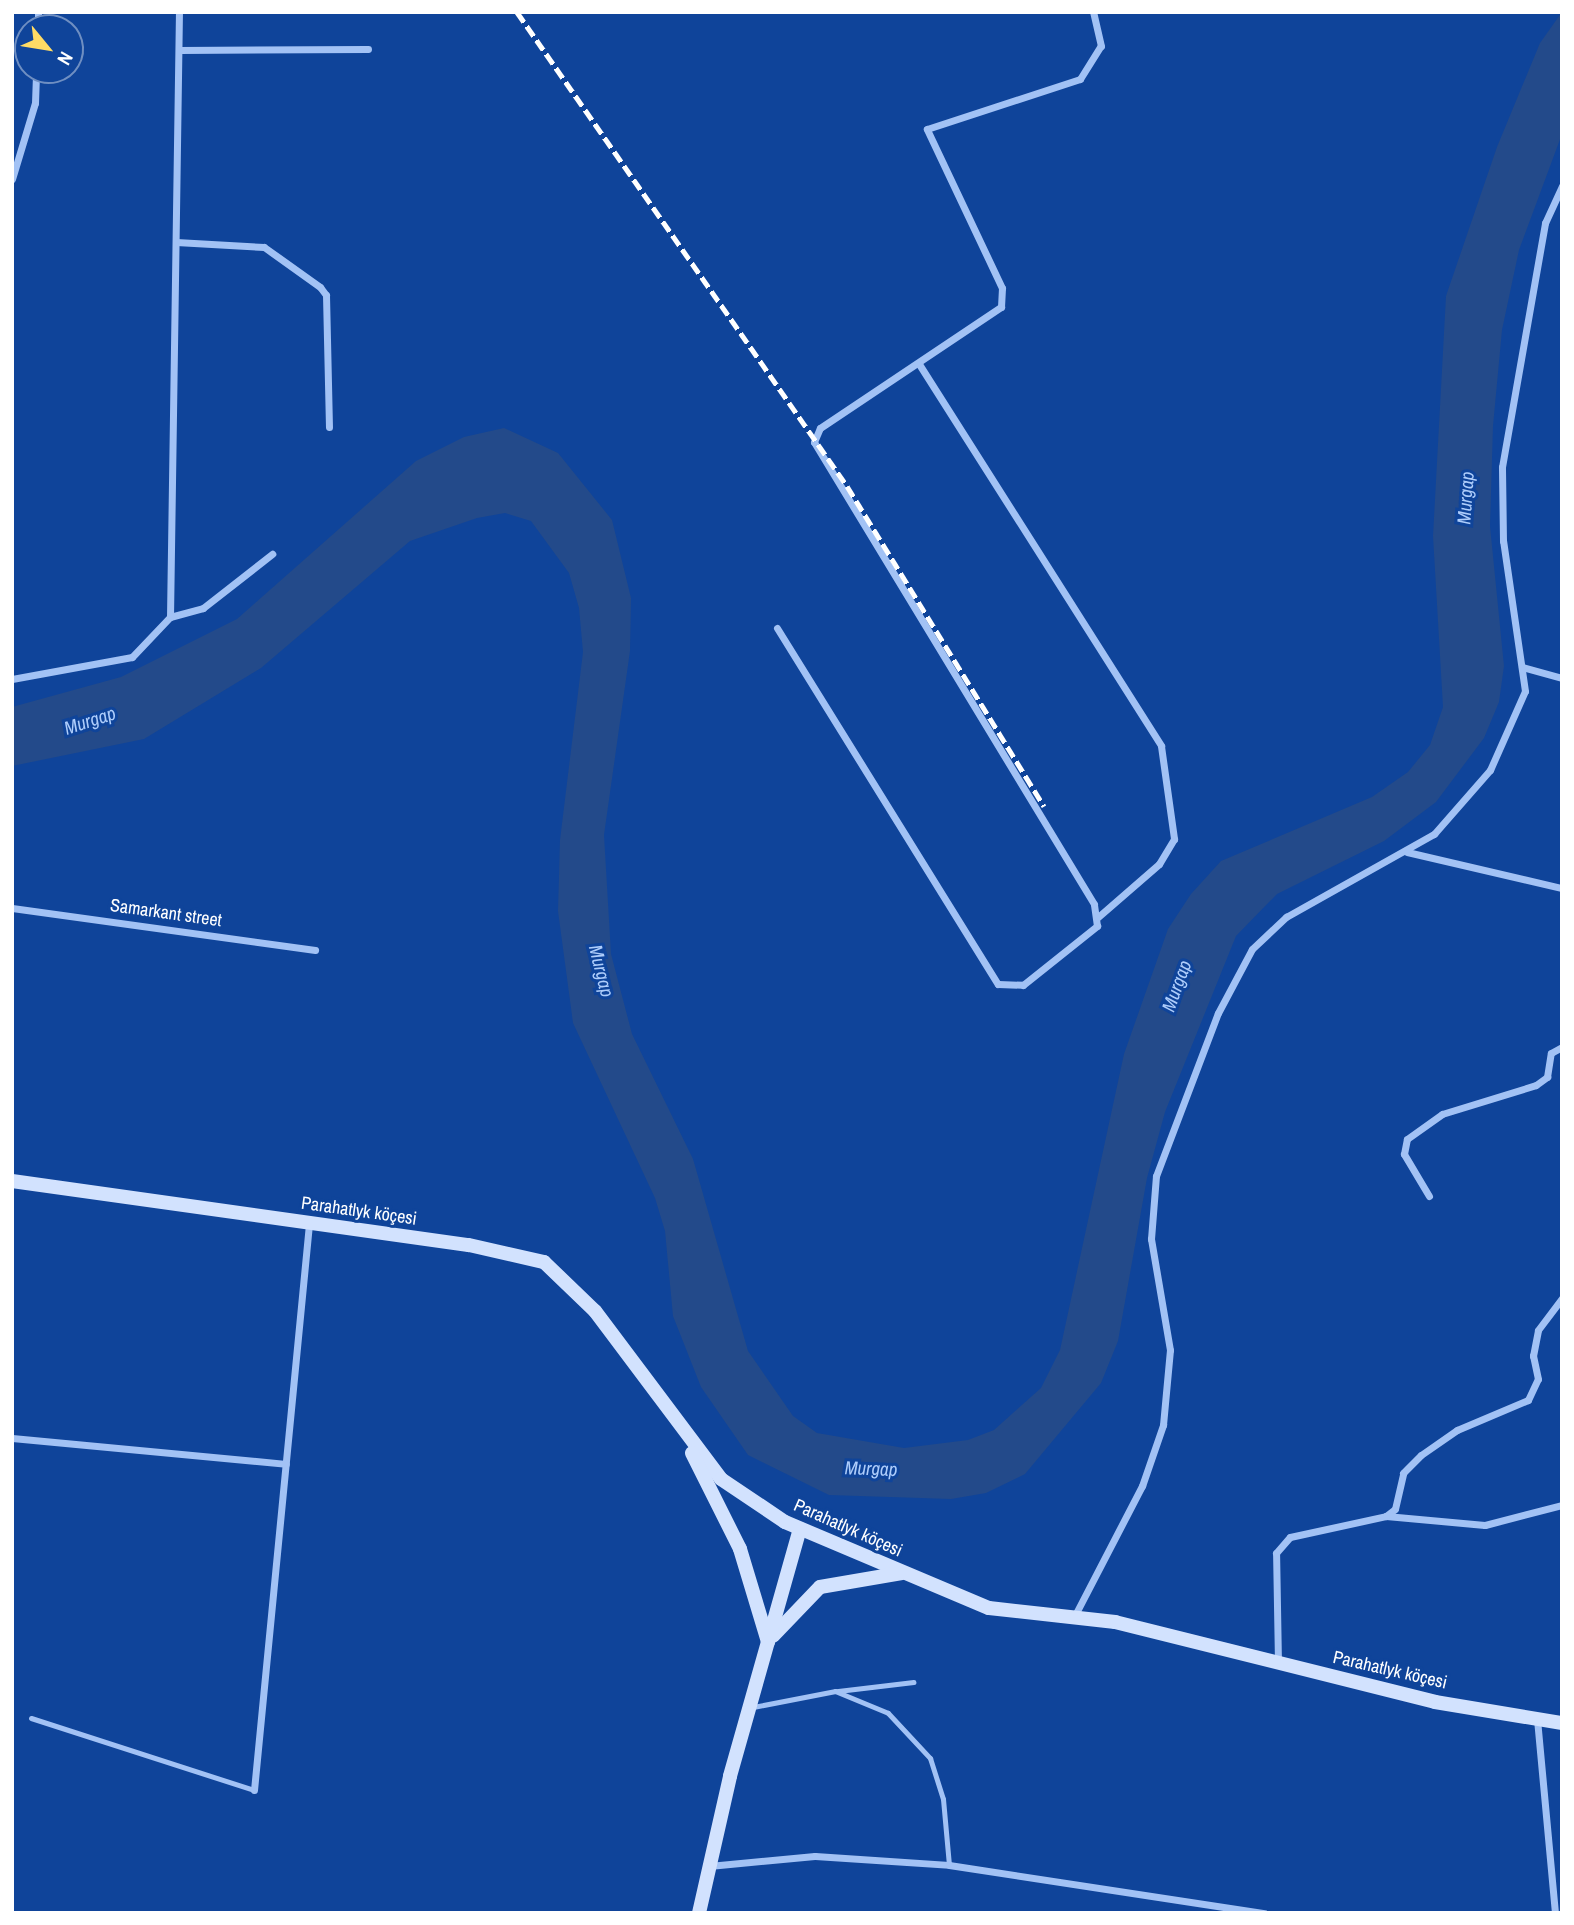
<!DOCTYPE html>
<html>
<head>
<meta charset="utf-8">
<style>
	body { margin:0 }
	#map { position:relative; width:1574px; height:1925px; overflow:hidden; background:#0f449a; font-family:"Archivo Narrow",sans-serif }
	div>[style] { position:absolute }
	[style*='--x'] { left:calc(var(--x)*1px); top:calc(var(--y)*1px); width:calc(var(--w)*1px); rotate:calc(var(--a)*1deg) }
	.water>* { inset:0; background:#234a8a }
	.lane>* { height:5px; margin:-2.5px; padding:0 2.5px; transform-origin:2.5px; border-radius:2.5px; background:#a2c2f5 }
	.street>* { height:7px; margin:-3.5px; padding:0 3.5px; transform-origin:3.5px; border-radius:3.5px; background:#a2c2f5 }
	.secondary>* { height:14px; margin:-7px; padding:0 7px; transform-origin:7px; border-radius:7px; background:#d2e2fe }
	.rail>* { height:5px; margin-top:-2.5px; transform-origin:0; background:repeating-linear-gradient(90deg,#fff 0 12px,transparent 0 17px) }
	span { translate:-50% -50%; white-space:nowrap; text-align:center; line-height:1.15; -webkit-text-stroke:6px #0f449a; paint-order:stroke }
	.street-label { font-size:18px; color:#fff }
	.water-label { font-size:19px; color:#aecdfb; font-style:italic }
	.frame { position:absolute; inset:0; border:14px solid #fff; pointer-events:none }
	.north { position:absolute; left:14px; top:14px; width:70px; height:70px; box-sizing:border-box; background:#0f449a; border:2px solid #6f8fc2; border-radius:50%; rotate:120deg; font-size:19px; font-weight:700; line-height:28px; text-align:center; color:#fff }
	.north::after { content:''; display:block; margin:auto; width:24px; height:32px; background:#ffdb65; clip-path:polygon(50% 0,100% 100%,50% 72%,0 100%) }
</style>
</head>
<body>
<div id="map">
	<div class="water">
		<i style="clip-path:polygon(1562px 12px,1562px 134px,1519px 250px,1502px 330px,1493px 426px,1490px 526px,1504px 666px,1499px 702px,1484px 738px,1436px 802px,1384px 841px,1277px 894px,1236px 936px,1165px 1112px,1147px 1178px,1118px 1341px,1101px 1383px,1025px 1474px,986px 1493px,951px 1499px,829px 1495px,748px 1455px,701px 1387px,673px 1316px,665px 1231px,655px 1198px,573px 1023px,558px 911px,560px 840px,583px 652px,579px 608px,569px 573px,531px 521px,505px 513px,477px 518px,410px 541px,261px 668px,144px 739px,12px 766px,12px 707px,121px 677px,237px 619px,416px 461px,464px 437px,504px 428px,558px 453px,612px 520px,631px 598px,630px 651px,604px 835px,611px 954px,632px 1034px,693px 1159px,748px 1351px,793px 1416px,817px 1433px,904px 1448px,968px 1440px,994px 1430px,1041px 1388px,1060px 1350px,1124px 1054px,1168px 929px,1191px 894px,1221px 861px,1372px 797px,1408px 772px,1430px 745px,1443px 707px,1433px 536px,1446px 296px,1497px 147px,1540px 43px)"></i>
	</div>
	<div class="lane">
		<i style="--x:838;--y:1691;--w:76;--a:-6.8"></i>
		<i style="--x:753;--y:1707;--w:84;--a:-11"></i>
		<i style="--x:835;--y:1691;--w:57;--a:22.5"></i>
		<i style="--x:888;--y:1713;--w:62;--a:47"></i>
		<i style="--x:930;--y:1758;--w:43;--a:72.4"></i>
		<i style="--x:943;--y:1799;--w:66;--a:84.8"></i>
		<i style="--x:31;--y:1718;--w:234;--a:17.9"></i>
	</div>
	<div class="street">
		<i style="--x:38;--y:28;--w:16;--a:-90"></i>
		<i style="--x:179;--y:50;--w:189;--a:-0.3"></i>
		<i style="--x:12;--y:179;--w:79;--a:-73.2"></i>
		<i style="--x:35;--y:103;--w:33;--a:-88"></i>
		<i style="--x:176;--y:242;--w:88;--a:3.3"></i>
		<i style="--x:264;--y:247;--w:69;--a:35.5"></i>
		<i style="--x:320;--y:287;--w:10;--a:53"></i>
		<i style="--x:326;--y:295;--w:132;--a:88.7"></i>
		<i style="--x:919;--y:364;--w:452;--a:57.6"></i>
		<i style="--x:1161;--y:746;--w:94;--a:82"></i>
		<i style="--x:1174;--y:839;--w:29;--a:121"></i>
		<i style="--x:1159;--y:864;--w:81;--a:139"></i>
		<i style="--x:170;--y:617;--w:605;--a:-89.15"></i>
		<i style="--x:777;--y:628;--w:419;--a:58.2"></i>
		<i style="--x:998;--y:984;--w:25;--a:2"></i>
		<i style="--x:1023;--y:985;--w:95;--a:-38.6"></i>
		<i style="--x:1097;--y:926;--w:22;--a:-98"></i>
		<i style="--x:1094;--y:904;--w:540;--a:-121.22"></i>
		<i style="--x:814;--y:442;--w:15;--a:-67"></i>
		<i style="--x:820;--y:428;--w:218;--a:-33.8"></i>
		<i style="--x:1001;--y:307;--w:19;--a:-87"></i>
		<i style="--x:1002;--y:288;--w:176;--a:-115.3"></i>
		<i style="--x:927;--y:129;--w:161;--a:-18.1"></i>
		<i style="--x:1080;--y:79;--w:39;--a:-58"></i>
		<i style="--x:1101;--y:46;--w:35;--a:-103"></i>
		<i style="--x:1522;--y:667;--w:41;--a:15.4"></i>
		<i style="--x:12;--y:679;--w:122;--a:-10.4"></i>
		<i style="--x:132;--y:657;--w:55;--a:-46.5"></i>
		<i style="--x:170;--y:617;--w:34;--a:-15"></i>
		<i style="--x:203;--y:608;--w:88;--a:-38"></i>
		<i style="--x:1407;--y:852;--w:159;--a:13.1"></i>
		<i style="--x:12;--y:908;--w:306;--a:7.9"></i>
		<i style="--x:1429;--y:1196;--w:49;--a:-120.8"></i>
		<i style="--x:1404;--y:1154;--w:15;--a:-79"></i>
		<i style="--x:1407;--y:1139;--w:43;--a:-35.5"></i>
		<i style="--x:1442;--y:1114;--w:98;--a:-17.1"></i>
		<i style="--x:1536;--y:1085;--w:14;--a:-36"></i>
		<i style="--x:1547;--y:1077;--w:24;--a:-81"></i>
		<i style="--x:1551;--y:1053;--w:13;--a:-29"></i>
		<i style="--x:12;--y:1438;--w:275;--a:5.4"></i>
		<i style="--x:1386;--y:1516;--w:99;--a:5.2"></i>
		<i style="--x:1485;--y:1525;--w:80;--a:-14.6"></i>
		<i style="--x:1074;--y:1617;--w:148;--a:-62.6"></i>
		<i style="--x:1142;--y:1486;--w:65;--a:-71"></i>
		<i style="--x:1163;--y:1425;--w:75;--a:-84.7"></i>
		<i style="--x:1170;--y:1350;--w:113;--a:-99.7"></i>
		<i style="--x:1151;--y:1239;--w:63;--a:-85.5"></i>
		<i style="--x:1156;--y:1176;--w:174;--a:-69.2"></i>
		<i style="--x:1218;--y:1013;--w:72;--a:-62"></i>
		<i style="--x:1252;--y:949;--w:47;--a:-43.3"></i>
		<i style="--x:1286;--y:917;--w:170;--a:-29.3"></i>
		<i style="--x:1434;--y:834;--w:85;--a:-48.8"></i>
		<i style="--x:1490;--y:770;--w:86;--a:-66.1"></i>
		<i style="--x:1525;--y:691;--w:152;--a:-98.3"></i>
		<i style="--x:1503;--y:541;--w:74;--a:-90.8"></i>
		<i style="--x:1502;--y:467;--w:248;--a:-80"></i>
		<i style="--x:1545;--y:223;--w:41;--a:-65.3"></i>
		<i style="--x:1278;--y:1663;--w:110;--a:-91"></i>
		<i style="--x:1276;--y:1553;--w:21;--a:-49"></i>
		<i style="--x:1290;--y:1537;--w:98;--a:-12.3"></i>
		<i style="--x:1386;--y:1516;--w:11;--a:-38"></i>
		<i style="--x:1395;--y:1509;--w:37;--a:-77"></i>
		<i style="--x:1403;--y:1473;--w:25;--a:-45"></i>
		<i style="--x:1421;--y:1455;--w:44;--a:-34.8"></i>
		<i style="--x:1457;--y:1430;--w:77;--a:-22.9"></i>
		<i style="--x:1528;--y:1400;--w:23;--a:-65"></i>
		<i style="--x:1538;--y:1379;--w:24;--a:-102"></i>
		<i style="--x:1533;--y:1356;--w:26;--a:-79"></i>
		<i style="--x:1538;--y:1330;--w:40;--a:-53"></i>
		<i style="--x:1537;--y:1719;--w:195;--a:84.7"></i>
		<i style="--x:254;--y:1790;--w:569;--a:-84.45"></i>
		<i style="--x:709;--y:1866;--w:106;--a:-5.4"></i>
		<i style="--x:815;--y:1856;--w:134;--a:3.8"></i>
		<i style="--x:949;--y:1865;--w:319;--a:8.7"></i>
	</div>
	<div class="secondary">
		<i style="--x:12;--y:1181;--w:461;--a:8"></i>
		<i style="--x:469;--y:1245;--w:77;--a:12.8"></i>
		<i style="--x:544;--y:1262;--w:71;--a:43.9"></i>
		<i style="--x:595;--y:1311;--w:210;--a:53.1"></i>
		<i style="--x:721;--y:1479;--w:77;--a:33.9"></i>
		<i style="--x:785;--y:1522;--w:221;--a:22.9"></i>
		<i style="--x:989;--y:1608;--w:127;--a:6.3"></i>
		<i style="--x:1115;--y:1622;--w:330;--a:14"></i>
		<i style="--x:1435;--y:1702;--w:129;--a:9.4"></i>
		<i style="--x:692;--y:1453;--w:107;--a:63.4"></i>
		<i style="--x:740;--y:1549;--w:97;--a:73.2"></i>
		<i style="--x:773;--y:1636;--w:68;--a:-46.2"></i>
		<i style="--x:820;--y:1587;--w:83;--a:-9.7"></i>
		<i style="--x:699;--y:1913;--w:140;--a:-77.2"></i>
		<i style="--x:730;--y:1776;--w:257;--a:-74.2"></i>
	</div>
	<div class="rail">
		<i style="--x:517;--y:12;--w:578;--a:55.15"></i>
		<i style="--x:847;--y:486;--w:376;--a:58.4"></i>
	</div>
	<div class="street-label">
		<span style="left:166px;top:913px;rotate:8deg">Samarkant street</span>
		<span style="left:359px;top:1211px;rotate:8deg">Parahatlyk köçesi</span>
		<span style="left:848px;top:1528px;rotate:24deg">Parahatlyk köçesi</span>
		<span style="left:1390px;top:1670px;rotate:13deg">Parahatlyk köçesi</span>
	</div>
	<div class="water-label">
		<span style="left:1466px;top:498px;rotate:-86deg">Murgap</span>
		<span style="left:90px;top:721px;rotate:-18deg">Murgap</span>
		<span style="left:601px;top:971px;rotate:76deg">Murgap</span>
		<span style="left:1177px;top:986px;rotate:-70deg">Murgap</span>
		<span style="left:871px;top:1469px;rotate:2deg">Murgap</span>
	</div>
	<div class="frame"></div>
	<div class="north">N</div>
</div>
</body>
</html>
